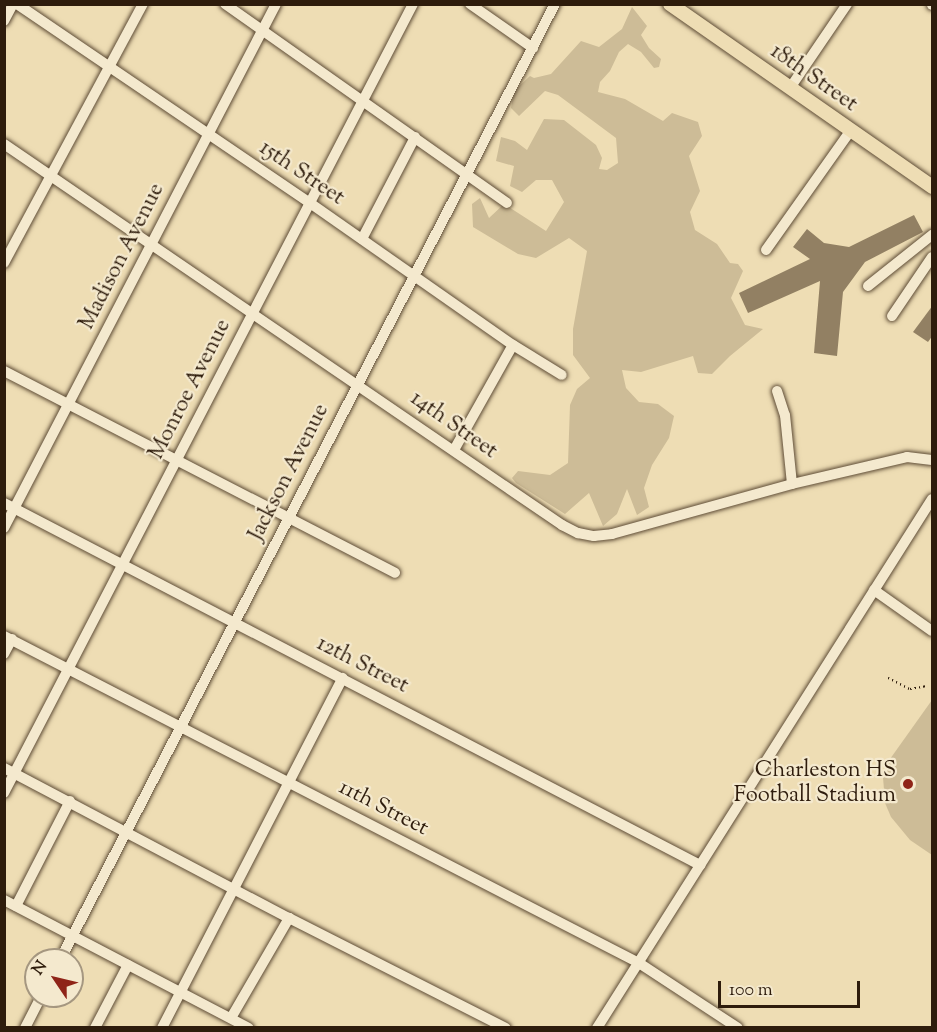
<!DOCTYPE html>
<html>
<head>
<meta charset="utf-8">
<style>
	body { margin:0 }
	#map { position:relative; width:937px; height:1032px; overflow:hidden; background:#eeddb4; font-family:"Sorts Mill Goudy",serif }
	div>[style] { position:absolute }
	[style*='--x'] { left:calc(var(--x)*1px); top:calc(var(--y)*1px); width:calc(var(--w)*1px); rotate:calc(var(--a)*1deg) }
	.green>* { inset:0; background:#cdbc97 }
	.building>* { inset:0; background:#928063 }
	.path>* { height:1.5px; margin-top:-0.75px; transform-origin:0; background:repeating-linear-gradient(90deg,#2e1c0c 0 1.5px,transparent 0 4.5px) }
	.roads { filter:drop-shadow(0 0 2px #5e4c36) drop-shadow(0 0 2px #5e4c36) }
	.minor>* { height:10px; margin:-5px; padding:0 5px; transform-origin:5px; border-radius:5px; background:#f4e9ce }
	.major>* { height:14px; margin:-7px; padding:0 7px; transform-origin:7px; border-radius:7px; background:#eeddb4 }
	.dots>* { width:16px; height:16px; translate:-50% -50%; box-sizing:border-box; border:3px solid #f4e9ce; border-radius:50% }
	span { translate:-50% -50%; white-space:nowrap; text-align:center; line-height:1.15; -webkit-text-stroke:4.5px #f4e9ce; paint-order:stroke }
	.street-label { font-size:22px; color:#2e1c0c }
	.poi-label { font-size:22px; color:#2e1c0c }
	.right { translate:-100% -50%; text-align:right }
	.frame { position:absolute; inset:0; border:6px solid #2e1c0c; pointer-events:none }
	.north { position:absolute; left:24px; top:948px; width:60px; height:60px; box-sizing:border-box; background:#f4e9ce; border:2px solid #a59780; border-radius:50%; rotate:305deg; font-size:16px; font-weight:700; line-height:24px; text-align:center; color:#2e1c0c }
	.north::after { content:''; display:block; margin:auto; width:21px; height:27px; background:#8f2418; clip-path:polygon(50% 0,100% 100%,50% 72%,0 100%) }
	.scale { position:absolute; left:718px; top:981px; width:142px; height:27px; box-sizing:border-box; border:3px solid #2e1c0c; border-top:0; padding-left:8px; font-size:18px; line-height:21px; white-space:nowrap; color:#2e1c0c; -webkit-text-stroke:4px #f4e9ce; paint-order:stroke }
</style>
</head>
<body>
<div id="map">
	<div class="green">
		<i style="clip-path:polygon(632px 7px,647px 26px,641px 35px,649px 48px,661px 59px,659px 67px,654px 68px,641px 52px,628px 44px,619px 52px,610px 71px,600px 82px,598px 92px,625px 99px,663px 121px,672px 113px,698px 122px,702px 136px,689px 156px,700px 191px,690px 212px,695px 230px,717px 244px,730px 263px,738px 264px,743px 271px,731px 298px,745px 325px,763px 329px,730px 356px,712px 374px,698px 373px,693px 356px,641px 372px,622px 370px,626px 388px,639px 402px,658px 404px,674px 416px,669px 438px,652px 465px,644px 488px,649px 507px,637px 515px,627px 489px,617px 514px,603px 526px,589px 493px,565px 514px,516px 483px,512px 478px,518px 471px,550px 475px,568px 463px,570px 405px,577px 389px,590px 378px,573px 355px,573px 329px,587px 251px,569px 238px,536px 258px,518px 254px,473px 227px,472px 204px,480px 198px,489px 218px,504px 204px,546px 231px,564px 202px,552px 180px,536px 180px,522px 192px,510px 186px,514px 166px,496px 161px,501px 137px,515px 141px,527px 150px,544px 119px,564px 120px,596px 145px,602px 158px,599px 169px,607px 170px,618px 163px,616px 138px,558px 95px,545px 91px,519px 116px,511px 108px,514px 91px,530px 76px,534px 78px,551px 74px,581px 41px,599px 47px,622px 29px)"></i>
		<i style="clip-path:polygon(932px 700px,932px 855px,910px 840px,891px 817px,885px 803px,883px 777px,890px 759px)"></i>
	</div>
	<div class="building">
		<i style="clip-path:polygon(914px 215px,923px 232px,865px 262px,843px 292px,837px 356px,814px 353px,820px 281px,748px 313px,739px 293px,810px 259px,793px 247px,807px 229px,824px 243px,849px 247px)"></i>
		<i style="clip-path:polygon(933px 305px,933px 335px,928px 342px,913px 332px)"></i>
	</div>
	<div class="path">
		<i style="--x:888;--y:678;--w:25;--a:27"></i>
		<i style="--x:910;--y:689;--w:17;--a:-10"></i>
	</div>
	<div class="roads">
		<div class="minor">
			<i style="--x:17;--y:4;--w:354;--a:34.2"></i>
			<i style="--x:310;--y:203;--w:248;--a:35"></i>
			<i style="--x:513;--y:345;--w:57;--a:31.5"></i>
			<i style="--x:225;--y:4;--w:345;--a:35.2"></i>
			<i style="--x:470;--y:4;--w:77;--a:34.9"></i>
			<i style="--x:932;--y:4;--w:1;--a:90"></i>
			<i style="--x:4;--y:21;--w:19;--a:-62"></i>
			<i style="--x:790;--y:88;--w:102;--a:-55.8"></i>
			<i style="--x:4;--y:144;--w:676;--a:34.33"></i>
			<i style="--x:562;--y:525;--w:18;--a:27"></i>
			<i style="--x:578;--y:533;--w:16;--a:11"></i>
			<i style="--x:594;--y:536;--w:18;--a:-6"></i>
			<i style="--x:612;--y:534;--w:187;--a:-15.5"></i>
			<i style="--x:792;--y:484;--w:118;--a:-13.2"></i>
			<i style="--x:907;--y:457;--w:25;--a:7"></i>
			<i style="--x:362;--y:239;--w:115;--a:-62.5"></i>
			<i style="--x:766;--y:250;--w:147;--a:-54.7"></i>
			<i style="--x:4;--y:263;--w:294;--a:-61.8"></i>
			<i style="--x:868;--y:286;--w:82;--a:-38.6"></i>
			<i style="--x:892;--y:316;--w:71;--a:-55.9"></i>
			<i style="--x:4;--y:371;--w:440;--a:27.3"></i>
			<i style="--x:777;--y:391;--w:25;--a:72"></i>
			<i style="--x:785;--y:415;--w:69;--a:84.2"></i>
			<i style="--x:454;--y:450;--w:120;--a:-60.7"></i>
			<i style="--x:4;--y:503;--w:785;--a:27.48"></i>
			<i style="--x:4;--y:528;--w:590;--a:-62.57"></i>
			<i style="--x:874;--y:590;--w:71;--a:35.3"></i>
			<i style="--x:4;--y:636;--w:714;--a:27.25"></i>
			<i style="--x:639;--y:963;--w:118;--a:33.3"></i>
			<i style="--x:4;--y:654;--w:17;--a:-62"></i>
			<i style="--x:4;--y:768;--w:322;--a:27.8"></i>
			<i style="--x:289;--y:918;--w:243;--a:26.9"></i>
			<i style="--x:4;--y:793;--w:889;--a:-62.6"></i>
			<i style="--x:4;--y:900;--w:276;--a:27.6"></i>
			<i style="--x:16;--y:906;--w:118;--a:-62.8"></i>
			<i style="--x:60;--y:960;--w:1077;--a:-62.63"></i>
			<i style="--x:231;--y:1018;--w:116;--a:-59.9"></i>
			<i style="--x:25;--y:1028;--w:36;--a:-63"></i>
			<i style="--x:95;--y:1028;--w:71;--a:-62.4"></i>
			<i style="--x:162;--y:1028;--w:394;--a:-62.7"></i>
			<i style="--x:597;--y:1028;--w:626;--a:-57.66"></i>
		</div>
		<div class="major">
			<i style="--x:670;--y:4;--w:320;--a:34.9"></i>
		</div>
	</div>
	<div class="dots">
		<i style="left:908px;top:784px;background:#8f2418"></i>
	</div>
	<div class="street-label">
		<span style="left:813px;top:79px;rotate:35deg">18th Street</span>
		<span style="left:301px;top:174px;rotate:34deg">15th Street</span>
		<span style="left:123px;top:257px;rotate:-63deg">Madison Avenue</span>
		<span style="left:191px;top:390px;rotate:-63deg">Monroe Avenue</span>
		<span style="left:453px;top:426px;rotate:35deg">14th Street</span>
		<span style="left:290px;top:473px;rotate:-63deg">Jackson Avenue</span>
		<span style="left:362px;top:666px;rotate:27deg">12th Street</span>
		<span style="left:383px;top:809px;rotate:27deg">11th Street</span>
	</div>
	<div class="poi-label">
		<span class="right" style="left:896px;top:784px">Charleston HS<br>Football Stadium</span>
	</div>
	<div class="frame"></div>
	<div class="north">N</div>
	<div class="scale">100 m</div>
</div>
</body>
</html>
